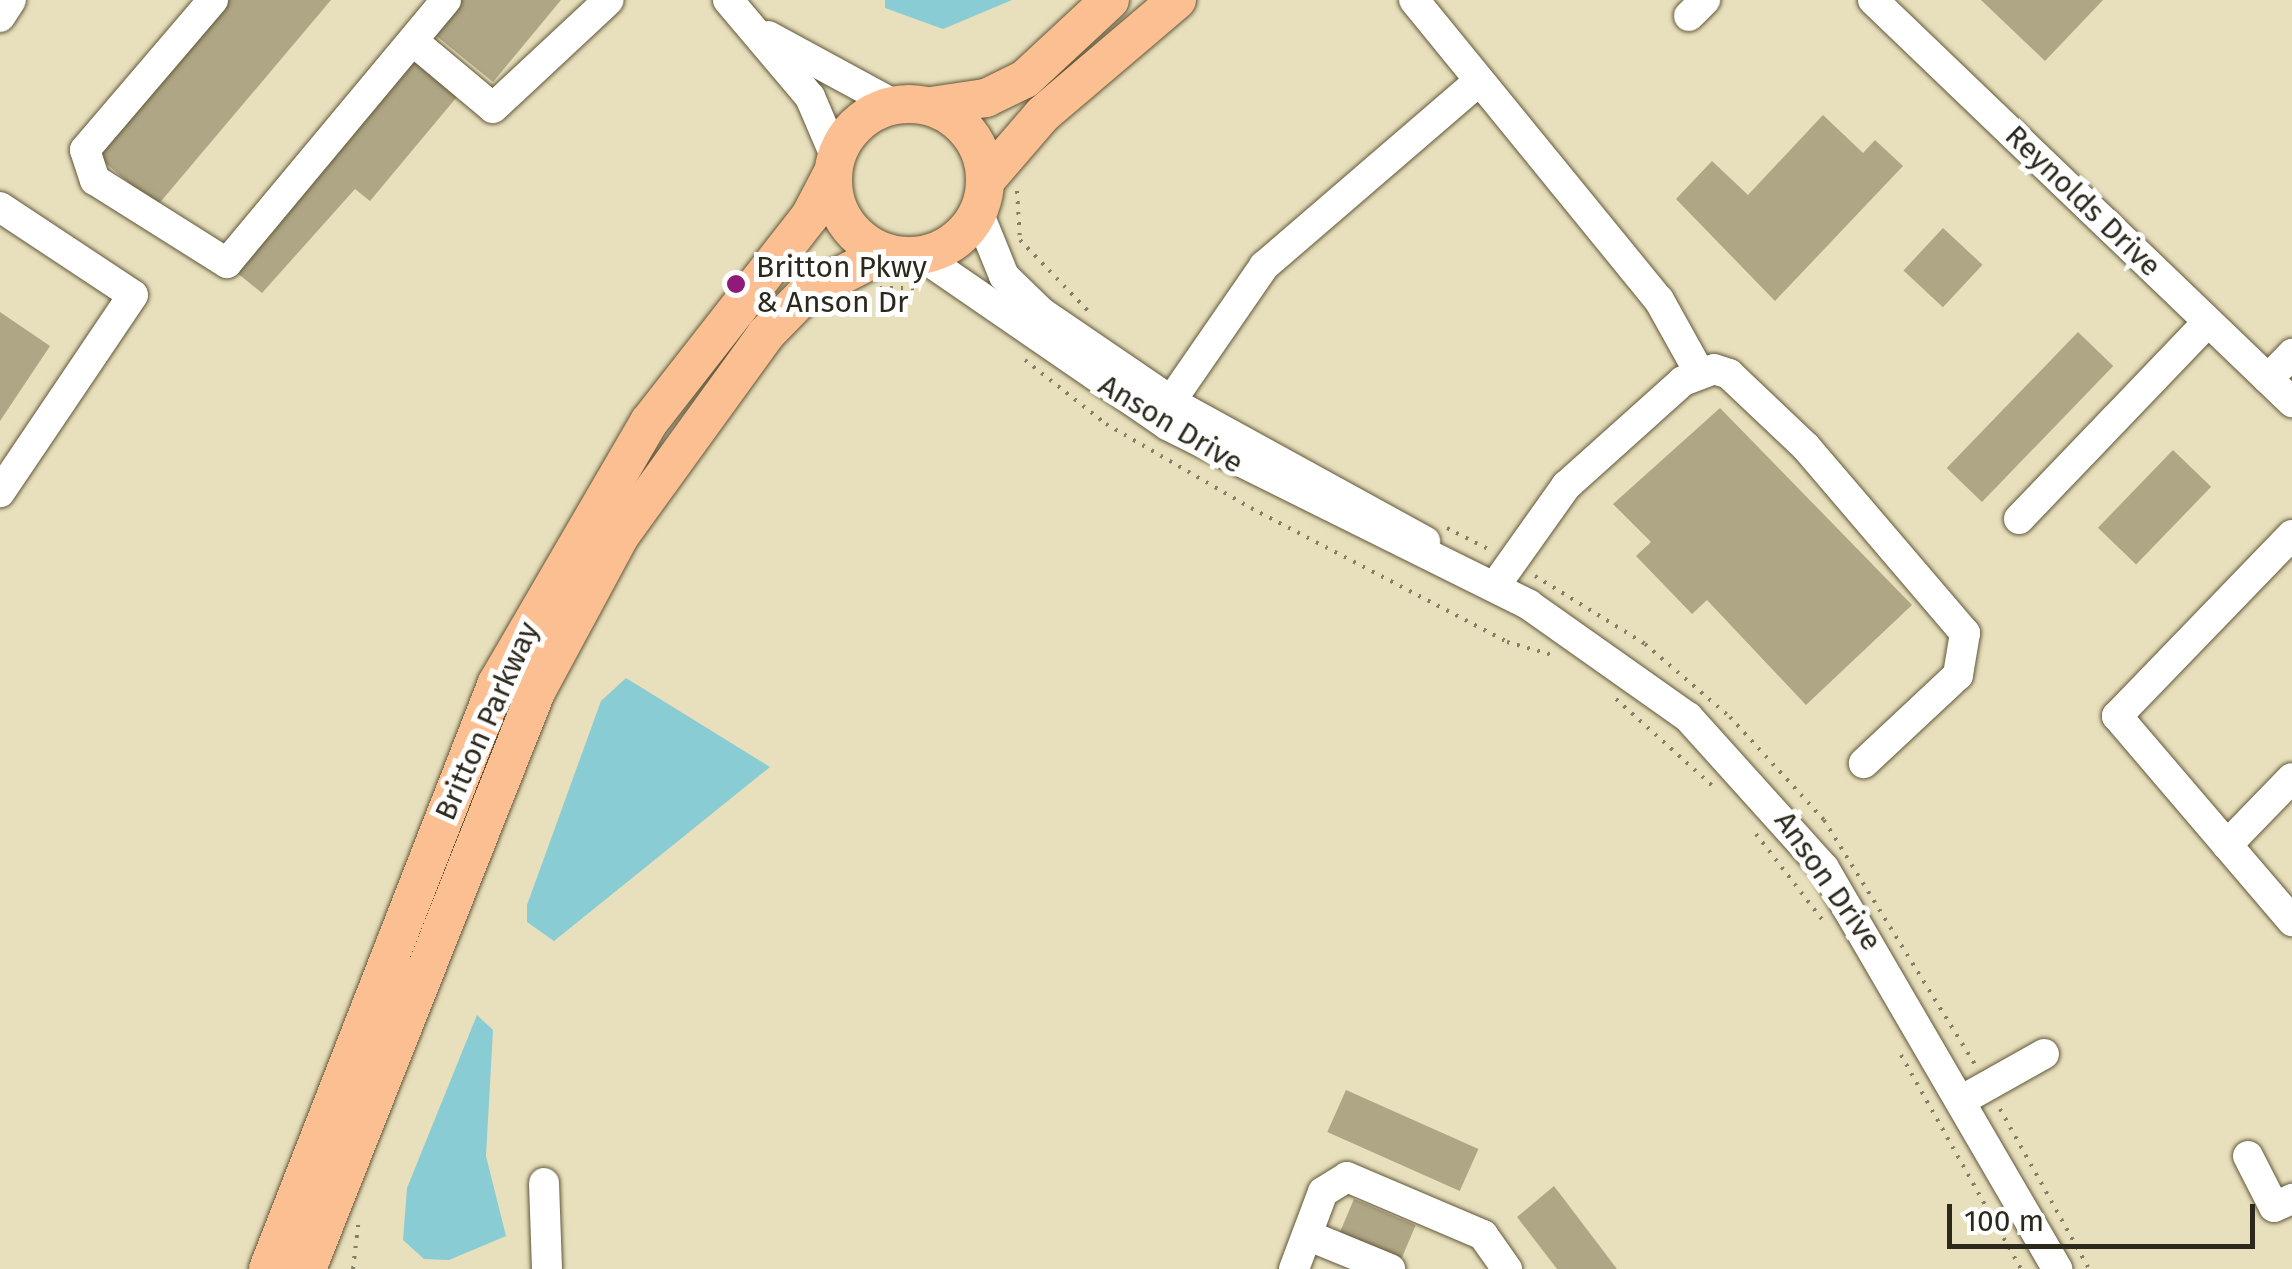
<!DOCTYPE html>
<html>
<head>
<meta charset="utf-8">
<style>
	body { margin:0 }
	#map { position:relative; width:2292px; height:1269px; overflow:hidden; background:#e8dfbc; font-family:"Fira Sans",sans-serif }
	div>[style] { position:absolute }
	[style*='--x'] { left:calc(var(--x)*1px); top:calc(var(--y)*1px); width:calc(var(--w)*1px); rotate:calc(var(--a)*1deg) }
	.water>* { inset:0; background:#8accd3 }
	.building>* { inset:0; background:#afa685; transform-origin:0 0 }
	.path>* { height:4px; margin-top:-2px; transform-origin:0; background:repeating-linear-gradient(90deg,#847e66 0 2.5px,transparent 0 10.5px) }
	.roads { filter:drop-shadow(0 0 2px #5f5739) drop-shadow(0 0 2px #5f5739) }
	.minor>* { height:30px; margin:-15px; padding:0 15px; transform-origin:15px; border-radius:15px; background:#fff }
	.major>* { height:38px; margin:-19px; padding:0 19px; transform-origin:19px; border-radius:19px; background:#fcbf92 }
	.major>.ring { margin:-19px; padding:0; box-sizing:content-box; background:none; border:38px solid #fcbf92; border-radius:50% }
	.dots>* { width:28px; height:28px; translate:-50% -50%; box-sizing:border-box; border:5px solid #fff; border-radius:50% }
	span { translate:-50% -50%; white-space:nowrap; text-align:center; line-height:1.15; -webkit-text-stroke:10px #fff; paint-order:stroke }
	.street-label { font-size:30px; color:#2c291c }
	.poi-label { font-size:30px; color:#2c291c }
	.left { translate:0 -50%; text-align:left }
	.scale { position:absolute; left:1947px; top:1204px; width:308px; height:45px; box-sizing:border-box; border:5px solid #2c291c; border-top:0; padding-left:12px; font-size:30px; line-height:35px; white-space:nowrap; color:#2c291c; -webkit-text-stroke:8px #fff; paint-order:stroke }
</style>
</head>
<body>
<div id="map">
	<div class="water">
		<i style="clip-path:polygon(885px 0,1012px 0,943px 29px,885px 8px)"></i>
		<i style="clip-path:polygon(626px 678px,770px 767px,554px 941px,527px 922px,527px 905px,601px 701px)"></i>
		<i style="clip-path:polygon(477px 1015px,493px 1030px,486px 1156px,506px 1236px,449px 1260px,424px 1259px,403px 1240px,407px 1188px)"></i>
	</div>
	<div class="building">
		<i style="clip-path:polygon(229px 0,331px 0,157px 206px,98px 157px)"></i>
		<i style="clip-path:polygon(462px 0,561px 0,493px 82px,434px 34px)"></i>
		<i style="clip-path:polygon(1981px 0,2103px 0,2045px 61px)"></i>
		<i style="clip-path:polygon(416px 55px,461px 92px,370px 201px,355px 189px,262px 293px,236px 272px)"></i>
		<i style="clip-path:polygon(1823px 115px,1863px 153px,1875px 140px,1903px 166px,1775px 301px,1676px 199px,1712px 161px,1748px 195px)"></i>
		<i style="left:1943px;top:228px;width:54px;height:58px;rotate:43deg"></i>
		<i style="clip-path:polygon(0 312px,50px 346px,0 421px)"></i>
		<i style="left:2078px;top:332px;width:49px;height:189px;rotate:44deg"></i>
		<i style="clip-path:polygon(1720px 408px,1912px 605px,1806px 705px,1707px 600px,1692px 614px,1636px 556px,1651px 542px,1613px 504px)"></i>
		<i style="left:2173px;top:450px;width:53px;height:108px;rotate:44deg"></i>
		<i style="left:1346px;top:1090px;width:145px;height:46px;rotate:24deg"></i>
		<i style="clip-path:polygon(1554px 1186px,1617px 1269px,1557px 1269px,1517px 1217px)"></i>
		<i style="left:1354px;top:1199px;width:67px;height:36px;rotate:23deg"></i>
	</div>
	<div class="path">
		<i style="--x:1017;--y:191;--w:49;--a:86.5"></i>
		<i style="--x:1020;--y:240;--w:100;--a:46.2"></i>
		<i style="--x:880;--y:288;--w:41;--a:0"></i>
		<i style="--x:1025;--y:360;--w:103;--a:38.3"></i>
		<i style="--x:1106;--y:424;--w:168;--a:30.1"></i>
		<i style="--x:1251;--y:508;--w:289;--a:27.6"></i>
		<i style="--x:1507;--y:642;--w:51;--a:15.9"></i>
		<i style="--x:1447;--y:528;--w:51;--a:27.1"></i>
		<i style="--x:1535;--y:576;--w:129;--a:31.7"></i>
		<i style="--x:1645;--y:644;--w:112;--a:40.7"></i>
		<i style="--x:1730;--y:717;--w:139;--a:47.6"></i>
		<i style="--x:1824;--y:820;--w:289;--a:58.3"></i>
		<i style="--x:1616;--y:699;--w:136;--a:42"></i>
		<i style="--x:1756;--y:834;--w:111;--a:52.3"></i>
		<i style="--x:1901;--y:1055;--w:245;--a:60.7"></i>
		<i style="--x:2000;--y:1109;--w:183;--a:60.9"></i>
		<i style="--x:353;--y:1269;--w:51;--a:-83.3"></i>
	</div>
	<div class="roads">
		<div class="minor">
			<i style="--x:213;--y:0;--w:197;--a:130.5"></i>
			<i style="--x:85;--y:150;--w:32;--a:72"></i>
			<i style="--x:95;--y:180;--w:156;--a:32.2"></i>
			<i style="--x:227;--y:263;--w:342;--a:-50.2"></i>
			<i style="--x:728;--y:0;--w:127;--a:49.8"></i>
			<i style="--x:810;--y:97;--w:66;--a:66.9"></i>
			<i style="--x:1414;--y:0;--w:387;--a:50.8"></i>
			<i style="--x:1659;--y:300;--w:82;--a:60.9"></i>
			<i style="--x:1873;--y:0;--w:581;--a:43.81"></i>
			<i style="--x:1689;--y:16;--w:23;--a:-45"></i>
			<i style="--x:0;--y:17;--w:20;--a:-57"></i>
			<i style="--x:768;--y:36;--w:145;--a:28.5"></i>
			<i style="--x:413;--y:41;--w:104;--a:39.9"></i>
			<i style="--x:493;--y:108;--w:158;--a:-43"></i>
			<i style="--x:0;--y:207;--w:159;--a:33.5"></i>
			<i style="--x:133;--y:295;--w:238;--a:124"></i>
			<i style="--x:978;--y:212;--w:69;--a:67.9"></i>
			<i style="--x:1004;--y:276;--w:52;--a:44.2"></i>
			<i style="--x:1041;--y:312;--w:167;--a:34.3"></i>
			<i style="--x:1179;--y:406;--w:281;--a:28.8"></i>
			<i style="--x:920;--y:255;--w:300;--a:34.5"></i>
			<i style="--x:1167;--y:425;--w:404;--a:26.4"></i>
			<i style="--x:1529;--y:605;--w:194;--a:35.2"></i>
			<i style="--x:1688;--y:717;--w:203;--a:48"></i>
			<i style="--x:1824;--y:868;--w:464;--a:59.8"></i>
			<i style="--x:2268;--y:379;--w:35;--a:-46"></i>
			<i style="--x:1171;--y:401;--w:164;--a:-55.4"></i>
			<i style="--x:1264;--y:266;--w:281;--a:-40.7"></i>
			<i style="--x:2019;--y:519;--w:273;--a:-46.2"></i>
			<i style="--x:2292;--y:535;--w:252;--a:134"></i>
			<i style="--x:2117;--y:716;--w:270;--a:49.5"></i>
			<i style="--x:1495;--y:586;--w:123;--a:-54.6"></i>
			<i style="--x:1566;--y:486;--w:157;--a:-41.9"></i>
			<i style="--x:1683;--y:381;--w:33;--a:-21"></i>
			<i style="--x:1714;--y:369;--w:16;--a:18"></i>
			<i style="--x:1729;--y:374;--w:106;--a:43.5"></i>
			<i style="--x:1806;--y:447;--w:245;--a:49.5"></i>
			<i style="--x:1965;--y:633;--w:43;--a:99.5"></i>
			<i style="--x:1958;--y:675;--w:129;--a:136.9"></i>
			<i style="--x:2227;--y:845;--w:93;--a:-45.9"></i>
			<i style="--x:1962;--y:1100;--w:94;--a:-29.3"></i>
			<i style="--x:2248;--y:1156;--w:57;--a:63"></i>
			<i style="--x:2274;--y:1207;--w:20;--a:-24"></i>
			<i style="--x:544;--y:1183;--w:86;--a:88"></i>
			<i style="--x:1307;--y:1235;--w:90;--a:22.3"></i>
			<i style="--x:1294;--y:1269;--w:82;--a:-69.4"></i>
			<i style="--x:1323;--y:1192;--w:28;--a:-32"></i>
			<i style="--x:1347;--y:1177;--w:148;--a:23.1"></i>
			<i style="--x:1483;--y:1235;--w:42;--a:54.8"></i>
		</div>
		<div class="major">
			<i class="ring" style="left:833px;top:104px;width:114px;height:114px"></i>
			<i style="--x:931;--y:106;--w:56;--a:-8.3"></i>
			<i style="--x:986;--y:98;--w:43;--a:-26"></i>
			<i style="--x:1025;--y:79;--w:116;--a:-42.9"></i>
			<i style="--x:986;--y:180;--w:87;--a:-49.2"></i>
			<i style="--x:1043;--y:114;--w:176;--a:-40.4"></i>
			<i style="--x:268;--y:1269;--w:629;--a:-68.66"></i>
			<i style="--x:497;--y:683;--w:302;--a:-59.8"></i>
			<i style="--x:649;--y:422;--w:261;--a:-52"></i>
			<i style="--x:810;--y:216;--w:47;--a:-62.4"></i>
			<i style="--x:307;--y:1269;--w:621;--a:-68.35"></i>
			<i style="--x:536;--y:692;--w:177;--a:-61.7"></i>
			<i style="--x:620;--y:536;--w:249;--a:-54.1"></i>
			<i style="--x:766;--y:334;--w:57;--a:-45.7"></i>
			<i style="--x:806;--y:293;--w:89;--a:-26.9"></i>
		</div>
	</div>
	<div class="dots">
		<i style="left:736px;top:284px;background:#911977"></i>
	</div>
	<div class="street-label">
		<span style="left:2083px;top:201px;rotate:44deg">Reynolds Drive</span>
		<span style="left:1171px;top:424px;rotate:31deg">Anson Drive</span>
		<span style="left:487px;top:721px;rotate:-66deg">Britton Parkway</span>
		<span style="left:1828px;top:881px;rotate:55deg">Anson Drive</span>
	</div>
	<div class="poi-label">
		<span class="left" style="left:756px;top:284px">Britton Pkwy<br>&amp; Anson Dr</span>
	</div>
	<div class="scale">100 m</div>
</div>
</body>
</html>
